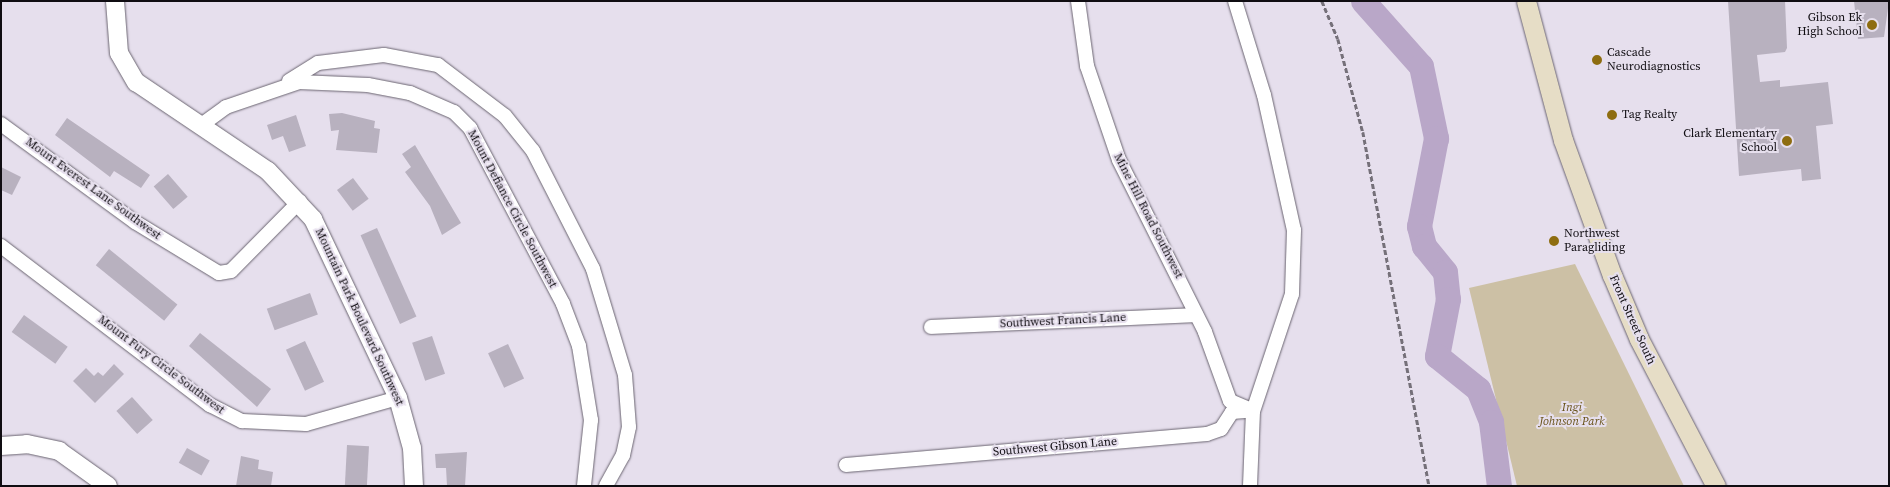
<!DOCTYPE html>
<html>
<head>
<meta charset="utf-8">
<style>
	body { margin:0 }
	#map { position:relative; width:1890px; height:487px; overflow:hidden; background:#e6dfed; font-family:"Source Serif 4",serif }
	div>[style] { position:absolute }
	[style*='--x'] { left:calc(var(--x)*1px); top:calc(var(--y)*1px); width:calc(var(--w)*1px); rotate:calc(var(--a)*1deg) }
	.green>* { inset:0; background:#ccc0a5 }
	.river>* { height:25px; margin:-12.5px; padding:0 12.5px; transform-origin:12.5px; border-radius:12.5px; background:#b9a7c8 }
	.building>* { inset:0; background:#b8b1bf; transform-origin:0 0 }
	.path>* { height:2.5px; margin-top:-1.25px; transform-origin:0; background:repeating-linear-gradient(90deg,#757079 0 5px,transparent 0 7.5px) }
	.roads { filter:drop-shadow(0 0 1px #6b6571) drop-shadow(0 0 1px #6b6571) }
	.minor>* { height:14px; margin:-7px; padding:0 7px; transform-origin:7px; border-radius:7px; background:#fff }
	.tertiary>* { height:18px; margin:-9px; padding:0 9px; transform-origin:9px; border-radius:9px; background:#fff }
	.secondary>* { height:19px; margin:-9.5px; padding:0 9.5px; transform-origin:9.5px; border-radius:9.5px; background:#e6ddc6 }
	.dots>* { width:14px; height:14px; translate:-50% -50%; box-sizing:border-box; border:2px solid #e6dfed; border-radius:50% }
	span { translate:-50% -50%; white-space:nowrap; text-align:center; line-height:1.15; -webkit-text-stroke:4px #e6dfed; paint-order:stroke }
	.poi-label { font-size:12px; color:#100d12 }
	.right { translate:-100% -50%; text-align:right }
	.left { translate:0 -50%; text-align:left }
	.street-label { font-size:12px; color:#100d12 }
	.park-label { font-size:12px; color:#685218; font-style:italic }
	.frame { position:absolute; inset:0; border:2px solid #100d12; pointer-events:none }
</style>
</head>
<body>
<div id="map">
	<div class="green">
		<i style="clip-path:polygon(1575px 264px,1684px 486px,1517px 486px,1469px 288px)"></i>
	</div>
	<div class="river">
		<i style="--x:1363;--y:1;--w:87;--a:48.3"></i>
		<i style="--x:1421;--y:66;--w:74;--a:78.2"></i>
		<i style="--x:1436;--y:138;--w:90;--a:100.9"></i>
		<i style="--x:1419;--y:226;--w:21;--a:76"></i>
		<i style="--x:1424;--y:246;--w:33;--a:51"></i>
		<i style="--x:1445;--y:272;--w:27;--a:84"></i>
		<i style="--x:1448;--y:299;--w:58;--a:100.9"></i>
		<i style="--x:1437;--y:356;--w:53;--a:38.8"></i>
		<i style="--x:1478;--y:389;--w:35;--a:68"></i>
		<i style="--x:1491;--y:422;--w:64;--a:82.9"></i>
	</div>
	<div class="building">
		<i style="clip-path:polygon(1728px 1px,1785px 1px,1787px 48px,1785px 52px,1757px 55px,1760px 82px,1780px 80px,1780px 87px,1828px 82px,1833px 124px,1816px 126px,1821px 179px,1802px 181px,1801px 169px,1739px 176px)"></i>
		<i style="clip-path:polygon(1854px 1px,1889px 1px,1884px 37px,1858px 39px)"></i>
		<i style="clip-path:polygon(342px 113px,375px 121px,374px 128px,380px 129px,377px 153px,336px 150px,339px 130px,331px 131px,329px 114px)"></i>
		<i style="clip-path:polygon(296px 115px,306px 146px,289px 152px,283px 136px,272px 140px,267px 125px)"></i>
		<i style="clip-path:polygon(67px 118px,150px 175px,141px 188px,114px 171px,110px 177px,55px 135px)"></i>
		<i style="clip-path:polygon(415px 145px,461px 223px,442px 235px,430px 206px,405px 172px,411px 167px,402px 154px)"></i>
		<i style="clip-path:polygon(1px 167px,21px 177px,12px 195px,1px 190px)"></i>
		<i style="left:168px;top:174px;width:30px;height:19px;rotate:49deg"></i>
		<i style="left:353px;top:178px;width:26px;height:20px;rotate:53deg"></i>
		<i style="left:377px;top:228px;width:97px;height:18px;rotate:66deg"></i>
		<i style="left:109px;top:249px;width:88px;height:21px;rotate:39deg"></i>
		<i style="left:310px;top:293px;width:23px;height:46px;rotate:70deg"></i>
		<i style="left:24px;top:315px;width:54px;height:21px;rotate:36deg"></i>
		<i style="clip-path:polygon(200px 333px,271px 389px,257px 407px,189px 346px)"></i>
		<i style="left:432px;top:336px;width:40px;height:21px;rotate:71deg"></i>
		<i style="left:305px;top:341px;width:45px;height:21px;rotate:65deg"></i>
		<i style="left:508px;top:344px;width:38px;height:22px;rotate:65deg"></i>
		<i style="clip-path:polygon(114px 364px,124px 374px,95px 403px,73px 381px,86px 368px,94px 376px,98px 372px,103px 376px)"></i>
		<i style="left:132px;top:397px;width:31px;height:21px;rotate:48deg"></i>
		<i style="left:347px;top:445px;width:22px;height:41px;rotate:3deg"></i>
		<i style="left:187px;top:448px;width:26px;height:17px;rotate:29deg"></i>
		<i style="clip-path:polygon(467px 452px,465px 486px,447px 486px,446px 468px,436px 468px,435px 454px)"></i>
		<i style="clip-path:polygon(241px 456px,259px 460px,258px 469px,273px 472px,271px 486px,236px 486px)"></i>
	</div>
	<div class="path">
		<i style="--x:1322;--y:1;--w:41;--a:67.2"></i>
		<i style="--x:1338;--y:39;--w:96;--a:75"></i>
		<i style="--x:1363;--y:132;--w:360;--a:79.4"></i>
	</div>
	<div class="roads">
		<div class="minor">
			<i style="--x:1078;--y:1;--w:66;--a:82.1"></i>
			<i style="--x:1087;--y:66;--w:99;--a:71.2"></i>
			<i style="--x:1119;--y:160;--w:192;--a:63.4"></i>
			<i style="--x:1205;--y:332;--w:73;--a:70.1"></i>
			<i style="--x:1230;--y:401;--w:25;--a:23"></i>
			<i style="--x:1235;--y:1;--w:98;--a:72.9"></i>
			<i style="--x:1264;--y:95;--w:138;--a:77.5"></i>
			<i style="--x:1294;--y:230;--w:64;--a:91.8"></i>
			<i style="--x:1292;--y:294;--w:123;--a:108.4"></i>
			<i style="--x:1253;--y:411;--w:75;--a:92.3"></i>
			<i style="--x:289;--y:81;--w:34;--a:-32"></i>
			<i style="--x:318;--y:63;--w:66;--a:-6.9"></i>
			<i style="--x:384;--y:55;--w:55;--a:10.5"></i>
			<i style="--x:438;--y:65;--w:84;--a:37.3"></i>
			<i style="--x:505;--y:116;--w:45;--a:51.3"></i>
			<i style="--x:533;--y:151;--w:132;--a:63"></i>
			<i style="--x:593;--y:269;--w:111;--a:73.2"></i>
			<i style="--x:625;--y:375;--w:52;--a:85.6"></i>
			<i style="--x:629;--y:427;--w:29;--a:102"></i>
			<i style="--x:623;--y:455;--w:35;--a:119"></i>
			<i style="--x:1;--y:124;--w:166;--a:36.2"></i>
			<i style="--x:135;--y:222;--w:98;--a:31.3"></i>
			<i style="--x:219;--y:273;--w:12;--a:-9"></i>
			<i style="--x:231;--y:271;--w:98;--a:-45.4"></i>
			<i style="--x:200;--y:126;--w:32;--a:-36"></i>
			<i style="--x:226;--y:107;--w:77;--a:-18.9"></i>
			<i style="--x:299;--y:82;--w:69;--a:2.5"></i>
			<i style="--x:368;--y:85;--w:43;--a:10.8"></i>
			<i style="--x:410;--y:93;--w:48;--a:23.4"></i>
			<i style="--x:454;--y:112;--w:23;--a:45"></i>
			<i style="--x:470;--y:128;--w:199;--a:62.1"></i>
			<i style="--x:563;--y:304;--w:45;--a:69.1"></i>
			<i style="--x:579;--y:346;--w:75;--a:80.8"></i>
			<i style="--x:591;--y:420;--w:66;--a:96.1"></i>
			<i style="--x:1;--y:246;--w:263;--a:37.3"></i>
			<i style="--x:210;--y:405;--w:36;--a:27"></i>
			<i style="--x:242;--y:421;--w:64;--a:2.7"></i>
			<i style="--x:306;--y:424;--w:96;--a:-15.8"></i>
			<i style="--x:931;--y:327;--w:265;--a:-2.6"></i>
			<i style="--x:846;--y:465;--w:362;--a:-4.9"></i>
			<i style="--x:1207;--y:434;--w:15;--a:-20"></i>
			<i style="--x:1221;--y:429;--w:20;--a:-57"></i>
			<i style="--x:1232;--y:412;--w:16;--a:-4"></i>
		</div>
		<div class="tertiary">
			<i style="--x:115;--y:1;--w:52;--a:85.6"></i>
			<i style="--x:119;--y:53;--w:34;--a:60"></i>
			<i style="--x:136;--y:82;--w:159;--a:34"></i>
			<i style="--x:268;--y:171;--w:66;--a:46.8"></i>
			<i style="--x:313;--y:219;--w:198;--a:64.6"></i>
			<i style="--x:398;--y:398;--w:52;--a:74.4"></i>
			<i style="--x:412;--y:448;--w:38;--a:87"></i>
			<i style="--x:1;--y:446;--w:26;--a:-4"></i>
			<i style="--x:27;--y:444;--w:33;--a:12"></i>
			<i style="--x:59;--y:451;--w:60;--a:35.5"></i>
		</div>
		<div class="secondary">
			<i style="--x:1526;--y:1;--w:144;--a:75.1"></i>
			<i style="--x:1563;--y:140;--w:144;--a:70.1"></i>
			<i style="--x:1612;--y:275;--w:69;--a:67.1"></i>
			<i style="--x:1639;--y:339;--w:166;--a:62.4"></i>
		</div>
	</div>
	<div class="dots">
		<i style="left:1872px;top:25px;background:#8e6d10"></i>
		<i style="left:1597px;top:60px;background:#8e6d10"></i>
		<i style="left:1612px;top:115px;background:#8e6d10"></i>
		<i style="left:1787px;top:141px;background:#8e6d10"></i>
		<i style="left:1554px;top:241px;background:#8e6d10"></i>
	</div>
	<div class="poi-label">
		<span class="right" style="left:1862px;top:25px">Gibson Ek<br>High School</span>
		<span class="left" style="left:1607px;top:60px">Cascade<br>Neurodiagnostics</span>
		<span class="left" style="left:1622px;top:115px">Tag Realty</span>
		<span class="right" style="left:1777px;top:141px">Clark Elementary<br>School</span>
		<span class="left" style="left:1564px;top:241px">Northwest<br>Paragliding</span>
	</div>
	<div class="street-label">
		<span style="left:93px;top:189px;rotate:36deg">Mount Everest Lane Southwest</span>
		<span style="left:512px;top:209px;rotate:62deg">Mount Defiance Circle Southwest</span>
		<span style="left:1148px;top:216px;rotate:63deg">Mine Hill Road Southwest</span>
		<span style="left:359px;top:317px;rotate:65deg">Mountain Park Boulevard Southwest</span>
		<span style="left:1632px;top:320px;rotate:66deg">Front Street South</span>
		<span style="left:1063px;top:321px;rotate:-3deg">Southwest Francis Lane</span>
		<span style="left:161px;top:365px;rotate:37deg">Mount Fury Circle Southwest</span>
		<span style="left:1055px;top:447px;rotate:-5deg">Southwest Gibson Lane</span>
	</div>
	<div class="park-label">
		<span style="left:1572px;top:415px">Ingi<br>Johnson Park</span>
	</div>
	<div class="frame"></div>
</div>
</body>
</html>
